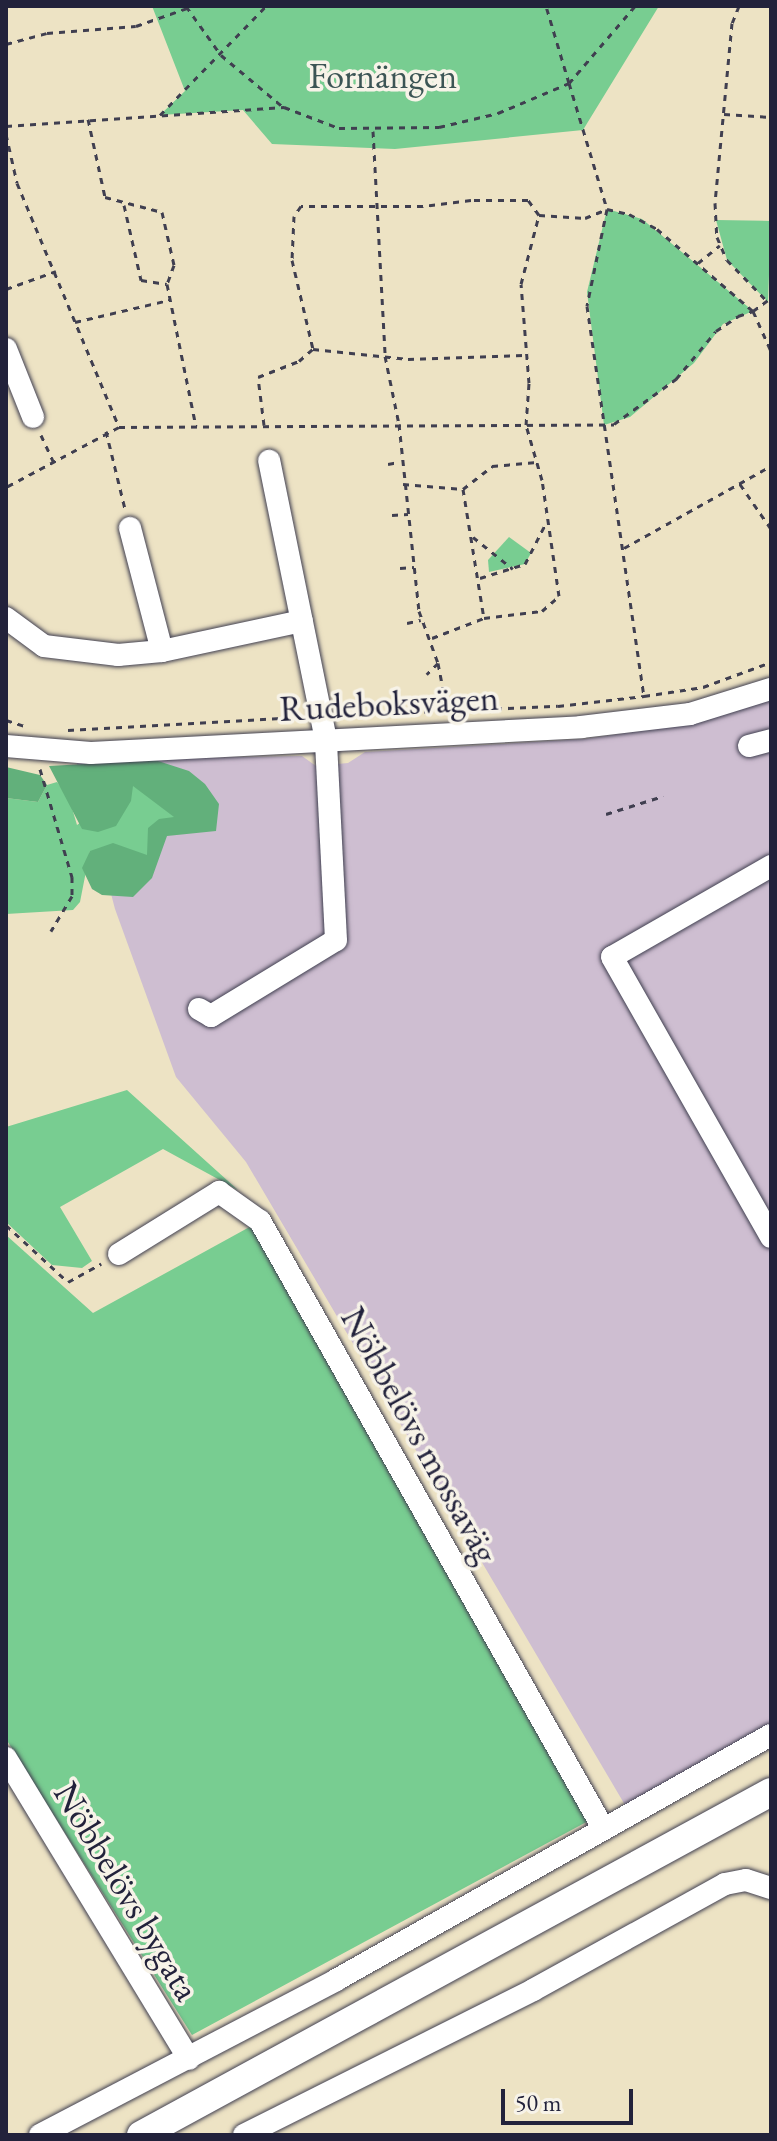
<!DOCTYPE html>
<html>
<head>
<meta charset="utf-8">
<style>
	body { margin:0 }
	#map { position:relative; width:777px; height:2141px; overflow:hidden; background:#ede3c4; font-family:"EB Garamond",serif }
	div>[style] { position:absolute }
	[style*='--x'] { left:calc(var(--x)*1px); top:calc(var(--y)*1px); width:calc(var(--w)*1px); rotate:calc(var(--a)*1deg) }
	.industrial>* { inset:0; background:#cebed1 }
	.green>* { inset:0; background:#78cd91 }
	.forest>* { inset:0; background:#62b07b }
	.path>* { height:3px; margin-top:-1.5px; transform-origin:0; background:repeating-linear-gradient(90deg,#403f50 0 6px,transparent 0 12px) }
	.roads { filter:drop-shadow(0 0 2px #403f50) drop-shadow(0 0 2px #403f50) }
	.minor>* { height:22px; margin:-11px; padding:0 11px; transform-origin:11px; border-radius:11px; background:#fff }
	.major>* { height:28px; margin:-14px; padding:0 14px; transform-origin:14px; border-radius:14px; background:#fff }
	span { translate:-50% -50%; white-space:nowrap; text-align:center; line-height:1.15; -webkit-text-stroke:7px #f7f3e8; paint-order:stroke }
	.park-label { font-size:36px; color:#3c5555 }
	.street-label { font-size:36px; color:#22223b }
	.frame { position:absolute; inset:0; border:8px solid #22223b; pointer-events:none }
	.scale { position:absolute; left:501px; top:2089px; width:132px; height:36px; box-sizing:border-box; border:4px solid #22223b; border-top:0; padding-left:10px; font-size:24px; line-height:28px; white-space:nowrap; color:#22223b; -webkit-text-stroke:6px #f7f3e8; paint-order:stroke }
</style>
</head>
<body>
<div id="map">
	<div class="industrial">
		<i style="clip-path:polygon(771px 699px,771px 1724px,625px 1805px,246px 1162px,176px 1077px,115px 909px,76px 760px,302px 756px,316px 766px,348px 763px,365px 752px,585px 739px,686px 724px)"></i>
	</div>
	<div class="green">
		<i style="clip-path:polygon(152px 6px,659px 6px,583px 130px,395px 149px,272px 144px,243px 110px,160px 115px,185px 91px)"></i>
		<i style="clip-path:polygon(607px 209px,642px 219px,753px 311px,723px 324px,694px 363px,630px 417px,604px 425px,587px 292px)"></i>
		<i style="clip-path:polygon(716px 220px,771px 221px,768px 302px,727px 260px)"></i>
		<i style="clip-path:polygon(509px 537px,531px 553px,525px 564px,489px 572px,488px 560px)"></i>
		<i style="clip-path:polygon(57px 782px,69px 798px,77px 825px,133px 785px,175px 817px,147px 856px,90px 851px,80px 902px,73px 910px,6px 914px,6px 798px,38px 802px,47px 785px)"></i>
		<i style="clip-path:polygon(127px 1090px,238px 1190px,163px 1149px,60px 1207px,92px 1261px,82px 1268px,52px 1265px,6px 1222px,6px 1127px)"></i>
		<i style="clip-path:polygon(255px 1224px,592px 1819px,192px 2035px,6px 1739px,6px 1235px,93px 1313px)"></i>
	</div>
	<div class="forest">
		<i style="clip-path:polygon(155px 760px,189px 771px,205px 784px,219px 804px,216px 831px,167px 836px,152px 878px,133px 897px,102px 895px,92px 889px,82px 868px,90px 851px,113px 843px,147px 855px,148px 828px,159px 819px,174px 817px,133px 786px,131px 801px,116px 826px,98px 832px,82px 829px,49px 766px)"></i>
		<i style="clip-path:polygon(6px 767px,40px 775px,47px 785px,38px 802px,6px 798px)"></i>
	</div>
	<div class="path">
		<i style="--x:186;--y:6;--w:60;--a:54.5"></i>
		<i style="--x:221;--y:55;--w:80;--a:39.9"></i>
		<i style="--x:635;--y:6;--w:101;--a:130.6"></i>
		<i style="--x:569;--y:83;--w:132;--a:73.2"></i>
		<i style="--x:607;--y:209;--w:99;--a:101.7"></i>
		<i style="--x:587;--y:306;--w:394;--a:81.7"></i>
		<i style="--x:739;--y:6;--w:18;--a:112"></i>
		<i style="--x:732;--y:23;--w:181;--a:95.4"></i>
		<i style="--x:715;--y:203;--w:34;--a:87"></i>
		<i style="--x:717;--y:237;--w:25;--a:67"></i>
		<i style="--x:727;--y:260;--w:59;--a:45.7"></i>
		<i style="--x:6;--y:44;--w:42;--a:-15"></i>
		<i style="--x:47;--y:33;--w:89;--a:-4.5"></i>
		<i style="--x:136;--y:26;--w:54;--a:-19.4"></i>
		<i style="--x:724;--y:114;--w:47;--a:3.7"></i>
		<i style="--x:160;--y:115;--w:152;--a:-45.8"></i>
		<i style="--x:88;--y:119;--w:80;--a:77.7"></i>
		<i style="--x:105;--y:197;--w:59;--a:14.7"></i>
		<i style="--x:162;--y:212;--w:54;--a:77.2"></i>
		<i style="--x:174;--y:265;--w:20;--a:110"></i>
		<i style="--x:167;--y:284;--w:145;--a:78.5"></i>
		<i style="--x:6;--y:126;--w:279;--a:-3.9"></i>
		<i style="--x:284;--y:107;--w:59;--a:20.9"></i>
		<i style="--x:339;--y:128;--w:100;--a:-0.6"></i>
		<i style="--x:439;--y:127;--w:61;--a:-13.3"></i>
		<i style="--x:498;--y:113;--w:77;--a:-22.9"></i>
		<i style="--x:569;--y:83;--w:80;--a:-106.6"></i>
		<i style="--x:373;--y:131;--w:225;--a:86.9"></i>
		<i style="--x:385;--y:356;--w:69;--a:78.4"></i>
		<i style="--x:399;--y:424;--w:188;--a:83.9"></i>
		<i style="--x:419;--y:611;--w:55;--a:69.9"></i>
		<i style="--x:438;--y:663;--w:16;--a:135"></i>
		<i style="--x:6;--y:134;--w:50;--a:77.3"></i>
		<i style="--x:17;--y:183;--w:264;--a:67.3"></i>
		<i style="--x:119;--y:427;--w:128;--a:152"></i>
		<i style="--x:124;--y:205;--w:77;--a:77.2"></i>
		<i style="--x:141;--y:280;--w:26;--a:9"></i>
		<i style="--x:539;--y:215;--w:46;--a:3.7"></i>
		<i style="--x:585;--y:218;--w:24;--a:-22"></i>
		<i style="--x:607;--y:209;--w:23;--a:13"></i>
		<i style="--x:629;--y:214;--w:32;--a:28"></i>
		<i style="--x:657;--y:229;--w:126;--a:40.5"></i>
		<i style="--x:753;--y:311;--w:22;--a:-36"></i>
		<i style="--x:698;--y:263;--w:28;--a:-39"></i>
		<i style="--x:6;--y:289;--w:53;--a:-19.8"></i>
		<i style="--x:75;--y:322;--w:97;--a:-13.2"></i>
		<i style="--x:264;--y:425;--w:48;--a:-97.1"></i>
		<i style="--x:258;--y:377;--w:44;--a:-21.3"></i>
		<i style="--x:299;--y:361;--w:18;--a:-41"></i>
		<i style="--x:119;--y:427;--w:495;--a:-0.3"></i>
		<i style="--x:614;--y:424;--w:77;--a:-36"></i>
		<i style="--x:676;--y:379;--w:62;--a:-50.2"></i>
		<i style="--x:716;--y:331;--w:27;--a:-34"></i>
		<i style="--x:738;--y:316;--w:16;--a:-18"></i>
		<i style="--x:753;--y:311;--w:44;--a:65.8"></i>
		<i style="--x:106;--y:431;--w:80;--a:76.3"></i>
		<i style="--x:41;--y:435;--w:29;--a:65"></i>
		<i style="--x:388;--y:464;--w:11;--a:-10"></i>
		<i style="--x:403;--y:484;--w:60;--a:4.8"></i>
		<i style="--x:463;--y:489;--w:37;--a:-38"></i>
		<i style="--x:492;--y:466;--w:45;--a:-5.1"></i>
		<i style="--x:740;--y:484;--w:55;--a:55.4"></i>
		<i style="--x:463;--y:489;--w:131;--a:80.8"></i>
		<i style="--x:392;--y:515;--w:16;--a:-4"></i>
		<i style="--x:473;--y:537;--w:51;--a:38.7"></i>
		<i style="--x:624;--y:548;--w:168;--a:-29.2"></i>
		<i style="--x:400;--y:568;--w:14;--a:-4"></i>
		<i style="--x:480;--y:578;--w:47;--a:-17.3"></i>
		<i style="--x:525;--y:564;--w:44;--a:-62.9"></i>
		<i style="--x:407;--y:623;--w:14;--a:-12"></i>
		<i style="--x:432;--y:638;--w:56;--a:-21"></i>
		<i style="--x:484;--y:618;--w:58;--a:-6.9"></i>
		<i style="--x:542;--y:611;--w:23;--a:-41"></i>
		<i style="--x:559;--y:596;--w:117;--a:-98.3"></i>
		<i style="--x:542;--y:480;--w:57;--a:-106.2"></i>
		<i style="--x:526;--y:425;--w:42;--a:-85.9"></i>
		<i style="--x:529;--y:383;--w:99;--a:-94.6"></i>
		<i style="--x:521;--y:284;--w:71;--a:-75.4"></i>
		<i style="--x:539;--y:215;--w:19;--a:-126"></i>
		<i style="--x:528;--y:200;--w:57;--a:180"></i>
		<i style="--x:471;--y:200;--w:48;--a:172.9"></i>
		<i style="--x:423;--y:206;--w:122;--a:180"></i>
		<i style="--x:301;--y:206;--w:12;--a:125"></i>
		<i style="--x:294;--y:216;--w:44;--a:92.6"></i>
		<i style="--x:292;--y:260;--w:91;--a:76.7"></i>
		<i style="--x:313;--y:349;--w:96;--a:6"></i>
		<i style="--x:408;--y:359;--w:116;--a:-2"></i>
		<i style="--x:438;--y:663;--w:48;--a:79.2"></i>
		<i style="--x:340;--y:715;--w:218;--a:-2.4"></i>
		<i style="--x:558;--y:706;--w:87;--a:-6.6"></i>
		<i style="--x:644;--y:696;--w:60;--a:-8.7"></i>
		<i style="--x:703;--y:687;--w:72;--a:-20.2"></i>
		<i style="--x:6;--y:720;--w:20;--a:18"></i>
		<i style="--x:68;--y:730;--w:232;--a:-3.2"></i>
		<i style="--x:40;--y:769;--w:113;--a:73.5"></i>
		<i style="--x:72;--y:877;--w:19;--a:90"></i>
		<i style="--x:72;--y:896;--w:41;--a:121"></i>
		<i style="--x:606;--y:814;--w:60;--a:-17.5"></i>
		<i style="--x:6;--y:1225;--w:84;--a:42.6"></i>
		<i style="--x:68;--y:1282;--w:38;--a:-29"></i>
	</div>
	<div class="roads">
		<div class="minor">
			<i style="--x:6;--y:349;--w:73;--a:68.3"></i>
			<i style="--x:130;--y:528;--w:127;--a:75.4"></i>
			<i style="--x:6;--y:618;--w:47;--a:36.4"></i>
			<i style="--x:44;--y:646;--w:75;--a:6.9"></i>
			<i style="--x:118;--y:655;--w:44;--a:-5.2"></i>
			<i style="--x:162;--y:651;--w:143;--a:-12.1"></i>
			<i style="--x:6;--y:746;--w:85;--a:4.7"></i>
			<i style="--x:91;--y:753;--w:491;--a:-3"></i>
			<i style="--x:581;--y:727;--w:110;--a:-6.8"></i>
			<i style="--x:690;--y:714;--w:85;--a:-17.2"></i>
			<i style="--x:749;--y:746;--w:23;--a:-15"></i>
			<i style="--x:771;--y:866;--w:183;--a:150.2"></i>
			<i style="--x:612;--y:957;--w:322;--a:60.4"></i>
			<i style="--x:199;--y:1009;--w:14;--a:30"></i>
			<i style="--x:211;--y:1016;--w:146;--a:-31.3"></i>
			<i style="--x:336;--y:940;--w:200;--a:-92.9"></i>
			<i style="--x:326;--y:740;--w:285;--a:-101.5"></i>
			<i style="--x:119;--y:1254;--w:118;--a:-31.8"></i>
			<i style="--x:219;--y:1192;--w:50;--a:35.3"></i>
			<i style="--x:260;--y:1221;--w:697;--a:60.53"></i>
			<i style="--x:6;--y:1758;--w:352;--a:58.7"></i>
			<i style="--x:40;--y:2135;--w:334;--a:-27.6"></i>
			<i style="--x:336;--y:1980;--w:499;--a:-29.4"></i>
			<i style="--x:244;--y:2135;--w:323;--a:-26.6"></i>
			<i style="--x:533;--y:1990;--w:219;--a:-28.9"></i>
			<i style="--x:725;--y:1884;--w:21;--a:-11"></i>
			<i style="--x:746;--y:1880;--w:26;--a:18"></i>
		</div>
		<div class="major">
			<i style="--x:141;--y:2135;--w:717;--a:-28.57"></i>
		</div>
	</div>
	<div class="park-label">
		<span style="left:383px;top:76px">Fornängen</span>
	</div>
	<div class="street-label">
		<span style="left:389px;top:703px;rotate:-3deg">Rudeboksvägen</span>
		<span style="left:420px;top:1435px;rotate:61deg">Nöbbelövs mossaväg</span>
		<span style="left:127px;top:1891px;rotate:59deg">Nöbbelövs bygata</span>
	</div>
	<div class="frame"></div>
	<div class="scale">50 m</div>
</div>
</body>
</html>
